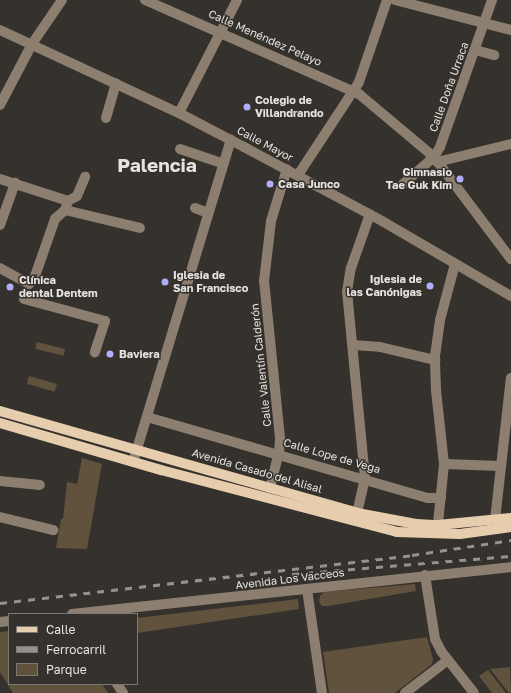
<!DOCTYPE html>
<html>
<head>
<meta charset="utf-8">
<style>
	body { margin:0 }
	#map { position:relative; width:511px; height:693px; overflow:hidden; background:#35312d; font-family:"Golos Text",sans-serif }
	div>[style] { position:absolute }
	[style*='--x'] { left:calc(var(--x)*1px); top:calc(var(--y)*1px); width:calc(var(--w)*1px); rotate:calc(var(--a)*1deg) }
	.green>* { inset:0; background:#61523e; transform-origin:0 0 }
	.minor>* { height:10px; margin:-5px; padding:0 5px; transform-origin:5px; border-radius:5px; background:#8c7f70 }
	.major>* { height:10px; margin:-5px; padding:0 5px; transform-origin:5px; border-radius:5px; background:#e6cdad }
	.rail>* { height:2.5px; margin-top:-1.25px; transform-origin:0; background:repeating-linear-gradient(90deg,#95918e 0 7px,transparent 0 14px) }
	.dots>* { width:11px; height:11px; translate:-50% -50%; box-sizing:border-box; border:2px solid #35312d; border-radius:50% }
	span { translate:-50% -50%; white-space:nowrap; text-align:center; line-height:1.15; -webkit-text-stroke:3px #35312d; paint-order:stroke }
	.street-label { font-size:11px; color:#e6e3e0 }
	.poi-label { font-size:11px; color:#e6e3e0; font-weight:700 }
	.left { translate:0 -50%; text-align:left }
	.right { translate:-100% -50%; text-align:right }
	.town-label { font-size:19px; color:#e6e3e0; font-weight:700 }
	.legend { position:absolute; left:8px; top:613px; width:130px; height:72px; box-sizing:border-box; background:#35312d; border:1px solid #7c7875; margin:0; padding:5px 7px; list-style:none; font-size:12px; color:#e6e3e0 }
	.legend li { display:flex; align-items:center; gap:8px; height:20px }
	.legend b { width:20px; border:1px solid #7c7875 }
</style>
</head>
<body>
<div id="map">
	<div class="green">
		<i style="left:37px;top:342px;width:29px;height:7px;rotate:14deg"></i>
		<i style="left:29px;top:376px;width:29px;height:8px;rotate:16deg"></i>
		<i style="clip-path:polygon(82px 458px,102px 464px,87px 549px,56px 548px,61px 519px,63px 519px,67px 482px,77px 484px)"></i>
		<i style="clip-path:polygon(415px 584px,416px 591px,328px 606px,322px 606px,319px 602px,320px 596px,324px 592px)"></i>
		<i style="clip-path:polygon(298px 599px,299px 609px,137px 633px,137px 618px)"></i>
		<i style="clip-path:polygon(9px 631px,9px 684px,102px 684px,108px 693px,13px 693px,0 672px,0 632px)"></i>
		<i style="clip-path:polygon(427px 637px,433px 659px,432px 664px,395px 693px,329px 693px,323px 652px)"></i>
		<i style="clip-path:polygon(510px 667px,511px 692px,509px 693px,490px 669px)"></i>
		<i style="clip-path:polygon(488px 670px,506px 693px,492px 693px,479px 676px)"></i>
	</div>
	<div class="minor">
		<i style="--x:145;--y:0;--w:234;--a:23.7"></i>
		<i style="--x:359;--y:94;--w:98;--a:40"></i>
		<i style="--x:434;--y:157;--w:128;--a:53"></i>
		<i style="--x:395;--y:0;--w:120;--a:14.5"></i>
		<i style="--x:0;--y:30;--w:197;--a:24.9"></i>
		<i style="--x:179;--y:113;--w:73;--a:27.6"></i>
		<i style="--x:244;--y:147;--w:157;--a:28.2"></i>
		<i style="--x:382;--y:221;--w:149;--a:30.2"></i>
		<i style="--x:475;--y:50;--w:20;--a:15"></i>
		<i style="--x:0;--y:105;--w:69;--a:-62.3"></i>
		<i style="--x:32;--y:44;--w:53;--a:-55.7"></i>
		<i style="--x:179;--y:113;--w:127;--a:-62.8"></i>
		<i style="--x:106;--y:118;--w:36;--a:-74"></i>
		<i style="--x:180;--y:149;--w:46;--a:18.8"></i>
		<i style="--x:437;--y:162;--w:76;--a:-13.7"></i>
		<i style="--x:298;--y:175;--w:111;--a:-56.7"></i>
		<i style="--x:359;--y:82;--w:87;--a:-71.1"></i>
		<i style="--x:0;--y:179;--w:71;--a:17.9"></i>
		<i style="--x:403;--y:184;--w:41;--a:-41.1"></i>
		<i style="--x:434;--y:157;--w:12;--a:-59"></i>
		<i style="--x:440;--y:147;--w:156;--a:-70.5"></i>
		<i style="--x:68;--y:201;--w:10;--a:-29"></i>
		<i style="--x:77;--y:196;--w:21;--a:-67"></i>
		<i style="--x:195;--y:208;--w:14;--a:21"></i>
		<i style="--x:65;--y:210;--w:77;--a:13.5"></i>
		<i style="--x:0;--y:225;--w:45;--a:-70.3"></i>
		<i style="--x:0;--y:268;--w:33;--a:29"></i>
		<i style="--x:29;--y:284;--w:7;--a:-45"></i>
		<i style="--x:34;--y:279;--w:64;--a:-70.7"></i>
		<i style="--x:55;--y:219;--w:13;--a:-42"></i>
		<i style="--x:65;--y:210;--w:9;--a:-72"></i>
		<i style="--x:24;--y:299;--w:84;--a:15.2"></i>
		<i style="--x:105;--y:321;--w:33;--a:108"></i>
		<i style="--x:353;--y:345;--w:27;--a:4"></i>
		<i style="--x:380;--y:347;--w:57;--a:13.3"></i>
		<i style="--x:147;--y:417;--w:292;--a:16.1"></i>
		<i style="--x:428;--y:498;--w:13;--a:0"></i>
		<i style="--x:133;--y:462;--w:337;--a:-73.1"></i>
		<i style="--x:444;--y:464;--w:57;--a:2"></i>
		<i style="--x:0;--y:481;--w:40;--a:5.7"></i>
		<i style="--x:270;--y:488;--w:36;--a:-76"></i>
		<i style="--x:279;--y:453;--w:15;--a:-86"></i>
		<i style="--x:280;--y:438;--w:158;--a:-95.8"></i>
		<i style="--x:264;--y:281;--w:60;--a:-83.3"></i>
		<i style="--x:271;--y:221;--w:54;--a:-72.9"></i>
		<i style="--x:357;--y:513;--w:36;--a:-77"></i>
		<i style="--x:365;--y:478;--w:187;--a:-95.5"></i>
		<i style="--x:347;--y:292;--w:24;--a:-81"></i>
		<i style="--x:351;--y:268;--w:57;--a:-70.6"></i>
		<i style="--x:0;--y:517;--w:55;--a:13.8"></i>
		<i style="--x:495;--y:520;--w:143;--a:-83.6"></i>
		<i style="--x:437;--y:533;--w:69;--a:-84.2"></i>
		<i style="--x:444;--y:464;--w:74;--a:-96.2"></i>
		<i style="--x:436;--y:390;--w:34;--a:-92"></i>
		<i style="--x:435;--y:356;--w:36;--a:-82"></i>
		<i style="--x:440;--y:320;--w:58;--a:-75"></i>
		<i style="--x:425;--y:575;--w:65;--a:81.1"></i>
		<i style="--x:435;--y:639;--w:13;--a:63"></i>
		<i style="--x:441;--y:651;--w:53;--a:51.8"></i>
		<i style="--x:307;--y:589;--w:105;--a:81.8"></i>
		<i style="--x:72;--y:614;--w:442;--a:-6.1"></i>
		<i style="--x:0;--y:622;--w:9;--a:-6"></i>
		<i style="--x:117;--y:684;--w:11;--a:56"></i>
		<i style="--x:405;--y:693;--w:54;--a:-37.5"></i>
	</div>
	<div class="major">
		<i style="--x:0;--y:411;--w:371;--a:15.9"></i>
		<i style="--x:357;--y:513;--w:60;--a:10.6"></i>
		<i style="--x:416;--y:524;--w:22;--a:3"></i>
		<i style="--x:438;--y:525;--w:73;--a:-5.5"></i>
		<i style="--x:0;--y:423;--w:168;--a:16.3"></i>
		<i style="--x:161;--y:470;--w:244;--a:14.7"></i>
		<i style="--x:397;--y:532;--w:63;--a:1.8"></i>
		<i style="--x:460;--y:534;--w:51;--a:-7.8"></i>
	</div>
	<div class="rail">
		<i style="--x:292;--y:574;--w:220;--a:-4.7"></i>
		<i style="--x:0;--y:603;--w:415;--a:-6.6"></i>
		<i style="--x:412;--y:555;--w:100;--a:-8.6"></i>
	</div>
	<div class="dots">
		<i style="left:247px;top:107px;background:#afaefa"></i>
		<i style="left:460px;top:179px;background:#afaefa"></i>
		<i style="left:270px;top:184px;background:#afaefa"></i>
		<i style="left:165px;top:282px;background:#afaefa"></i>
		<i style="left:430px;top:286px;background:#afaefa"></i>
		<i style="left:10px;top:287px;background:#afaefa"></i>
		<i style="left:110px;top:354px;background:#afaefa"></i>
	</div>
	<div class="street-label">
		<span style="left:265px;top:38px;rotate:24deg">Calle Menéndez Pelayo</span>
		<span style="left:449px;top:87px;rotate:-70deg">Calle Doña Urraca</span>
		<span style="left:265px;top:144px;rotate:28deg">Calle Mayor</span>
		<span style="left:261px;top:365px;rotate:-96deg">Calle Valentín Calderón</span>
		<span style="left:332px;top:456px;rotate:16deg">Calle Lope de Vega</span>
		<span style="left:257px;top:471px;rotate:16deg">Avenida Casado del Alisal</span>
		<span style="left:290px;top:579px;rotate:-7deg">Avenida Los Vacceos</span>
	</div>
	<div class="poi-label">
		<span class="left" style="left:255px;top:107px">Colegio de<br>Villandrando</span>
		<span class="right" style="left:452px;top:179px">Gimnasio<br>Tae Guk Kim</span>
		<span class="left" style="left:278px;top:184px">Casa Junco</span>
		<span class="left" style="left:173px;top:282px">Iglesia de<br>San Francisco</span>
		<span class="right" style="left:422px;top:286px">Iglesia de<br>las Canónigas</span>
		<span class="left" style="left:19px;top:287px">Clínica<br>dental Dentem</span>
		<span class="left" style="left:119px;top:354px">Baviera</span>
	</div>
	<div class="town-label">
		<span style="left:157px;top:165px">Palencia</span>
	</div>
	<ul class="legend">
	<li><b style="height:5px;background:#e6cdad"></b>Calle</li>
	<li><b style="height:5px;background:#95918e"></b>Ferrocarril</li>
	<li><b style="height:11px;background:#61523e"></b>Parque</li>
	</ul>
</div>
</body>
</html>
